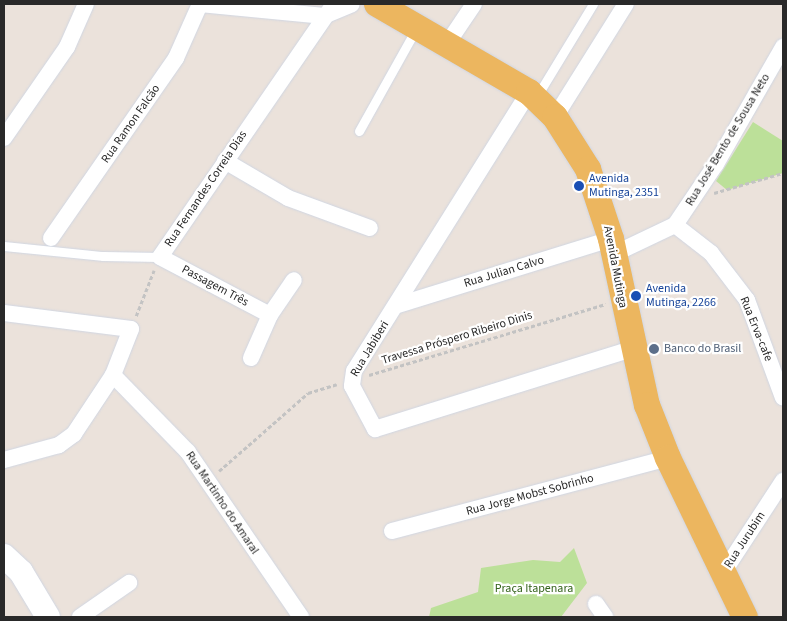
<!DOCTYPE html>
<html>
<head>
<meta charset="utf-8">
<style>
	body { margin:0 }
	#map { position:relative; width:787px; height:621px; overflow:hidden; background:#ebe2db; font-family:"Source Sans 3",sans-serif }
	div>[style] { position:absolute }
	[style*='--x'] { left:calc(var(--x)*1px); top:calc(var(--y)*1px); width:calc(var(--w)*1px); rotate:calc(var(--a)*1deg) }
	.green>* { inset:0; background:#bce099 }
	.path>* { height:2.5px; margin-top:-1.25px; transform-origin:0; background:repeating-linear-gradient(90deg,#c3c3c3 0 4px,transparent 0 6.5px) }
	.roads { filter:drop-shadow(0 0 1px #d0d6e2) drop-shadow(0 0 1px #d0d6e2) }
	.service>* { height:9px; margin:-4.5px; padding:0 4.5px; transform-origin:4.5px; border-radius:4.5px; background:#fff }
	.minor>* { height:16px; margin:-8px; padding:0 8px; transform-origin:8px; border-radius:8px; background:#fff }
	.secondary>* { height:24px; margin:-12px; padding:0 12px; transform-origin:12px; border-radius:12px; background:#fff }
	.primary>* { height:26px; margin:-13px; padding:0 13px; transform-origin:13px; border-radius:13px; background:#ecb65f }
	.dots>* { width:14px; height:14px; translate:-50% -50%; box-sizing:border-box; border:2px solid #fff; border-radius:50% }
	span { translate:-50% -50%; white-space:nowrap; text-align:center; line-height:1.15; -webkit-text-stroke:4.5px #fff; paint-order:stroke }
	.street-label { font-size:12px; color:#292929 }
	.transit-label { font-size:12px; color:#164399 }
	.left { translate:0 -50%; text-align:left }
	.service-label { font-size:12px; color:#4e5e75 }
	.park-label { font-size:12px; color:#35631c }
	.frame { position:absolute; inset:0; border:5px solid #292929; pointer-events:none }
</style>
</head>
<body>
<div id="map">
	<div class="green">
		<i style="clip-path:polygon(753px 122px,783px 141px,783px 173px,727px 190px,716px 181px)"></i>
		<i style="clip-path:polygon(574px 548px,587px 583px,561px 617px,429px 617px,431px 608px,478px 592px,481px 568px,533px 560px,560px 562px)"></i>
	</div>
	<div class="path">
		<i style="--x:714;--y:193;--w:72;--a:-16.2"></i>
		<i style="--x:136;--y:316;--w:49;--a:-68.6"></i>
		<i style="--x:369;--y:375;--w:247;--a:-16.7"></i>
		<i style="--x:219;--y:471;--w:118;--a:-41.2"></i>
		<i style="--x:308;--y:393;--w:30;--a:-17"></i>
	</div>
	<div class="roads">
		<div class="service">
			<i style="--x:537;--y:96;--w:108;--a:-58.7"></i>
			<i style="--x:359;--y:131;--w:117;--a:-60.8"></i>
			<i style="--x:4;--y:246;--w:100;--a:5.8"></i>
			<i style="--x:103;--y:256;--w:57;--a:1"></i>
		</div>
		<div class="minor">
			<i style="--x:200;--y:4;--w:125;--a:5.5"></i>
			<i style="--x:324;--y:16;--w:30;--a:-23"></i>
			<i style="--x:447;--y:44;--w:48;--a:-56"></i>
			<i style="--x:529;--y:92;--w:329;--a:122.1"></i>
			<i style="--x:354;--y:371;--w:15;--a:98"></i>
			<i style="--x:352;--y:386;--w:49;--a:61.9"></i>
			<i style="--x:375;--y:429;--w:269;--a:-17.3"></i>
			<i style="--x:555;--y:117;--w:133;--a:-57.9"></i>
			<i style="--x:4;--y:138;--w:111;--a:-55.3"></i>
			<i style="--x:67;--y:47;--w:47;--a:-66.2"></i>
			<i style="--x:225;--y:161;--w:73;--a:30.4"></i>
			<i style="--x:288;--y:198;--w:87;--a:20.1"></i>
			<i style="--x:675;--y:225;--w:46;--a:37.9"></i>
			<i style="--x:711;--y:253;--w:59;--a:52.5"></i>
			<i style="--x:747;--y:300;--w:104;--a:69.8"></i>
			<i style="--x:51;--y:238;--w:219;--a:-55.2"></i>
			<i style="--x:176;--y:58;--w:59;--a:-66"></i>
			<i style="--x:614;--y:254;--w:68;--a:-25.4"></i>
			<i style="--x:675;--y:225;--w:73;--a:-56.1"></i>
			<i style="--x:716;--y:164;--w:135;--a:-60.2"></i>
			<i style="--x:398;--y:305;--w:223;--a:-17.2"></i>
			<i style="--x:4;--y:313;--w:128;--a:7.2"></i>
			<i style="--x:131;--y:329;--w:49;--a:111.4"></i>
			<i style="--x:113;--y:375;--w:71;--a:123.5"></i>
			<i style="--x:74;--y:434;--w:19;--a:144"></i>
			<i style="--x:59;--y:445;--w:57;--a:164.7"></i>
			<i style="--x:270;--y:315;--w:124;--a:-152.2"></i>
			<i style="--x:160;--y:257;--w:307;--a:-55.5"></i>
			<i style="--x:251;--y:358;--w:47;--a:-66.2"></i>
			<i style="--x:270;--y:315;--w:42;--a:-55.6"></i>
			<i style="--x:113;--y:375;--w:107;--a:45.8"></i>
			<i style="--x:188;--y:452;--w:200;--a:55.6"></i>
			<i style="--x:392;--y:531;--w:285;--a:-14.8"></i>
			<i style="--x:723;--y:573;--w:110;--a:-56.9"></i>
			<i style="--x:596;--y:604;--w:16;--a:55"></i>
			<i style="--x:80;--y:617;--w:60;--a:-34.8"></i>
		</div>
		<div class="secondary">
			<i style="--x:4;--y:556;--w:23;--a:43"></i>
			<i style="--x:21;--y:572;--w:52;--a:59"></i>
		</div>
		<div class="primary">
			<i style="--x:377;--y:4;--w:176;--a:30.1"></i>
			<i style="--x:529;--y:92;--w:36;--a:44"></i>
			<i style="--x:555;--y:117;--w:62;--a:57.6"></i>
			<i style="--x:588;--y:169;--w:74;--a:71.8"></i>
			<i style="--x:611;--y:239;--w:170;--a:77.8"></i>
			<i style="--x:647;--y:405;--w:57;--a:68.4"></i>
			<i style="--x:668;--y:458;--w:177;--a:64.2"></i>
		</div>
	</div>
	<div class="dots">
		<i style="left:579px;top:186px;background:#1a4fb4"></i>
		<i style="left:636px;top:296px;background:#1a4fb4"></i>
		<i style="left:654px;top:349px;background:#5c6f8a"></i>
	</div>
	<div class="street-label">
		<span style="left:131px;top:124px;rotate:-55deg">Rua Ramon Falcão</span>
		<span style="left:728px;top:140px;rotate:-59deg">Rua José Bento de Sousa Neto</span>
		<span style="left:206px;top:189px;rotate:-56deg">Rua Fernandes Correia Dias</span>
		<span style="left:615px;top:267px;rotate:79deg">Avenida Mutinga</span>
		<span style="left:504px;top:272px;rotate:-17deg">Rua Julian Calvo</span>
		<span style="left:215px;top:286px;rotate:28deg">Passagem Três</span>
		<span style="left:756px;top:329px;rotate:68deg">Rua Erva-cafe</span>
		<span style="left:457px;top:338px;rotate:-17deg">Travessa Próspero Ribeiro Dinis</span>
		<span style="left:370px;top:349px;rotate:-59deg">Rua Jabiberi</span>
		<span style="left:530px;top:495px;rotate:-15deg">Rua Jorge Mobst Sobrinho</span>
		<span style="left:222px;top:503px;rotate:56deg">Rua Martinho do Amaral</span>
		<span style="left:745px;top:540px;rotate:-57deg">Rua Jurubim</span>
	</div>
	<div class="transit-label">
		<span class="left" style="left:589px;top:186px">Avenida<br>Mutinga, 2351</span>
		<span class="left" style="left:646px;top:296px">Avenida<br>Mutinga, 2266</span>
	</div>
	<div class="service-label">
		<span class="left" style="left:664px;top:349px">Banco do Brasil</span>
	</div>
	<div class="park-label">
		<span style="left:534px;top:589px">Praça Itapenara</span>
	</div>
	<div class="frame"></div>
</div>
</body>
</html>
